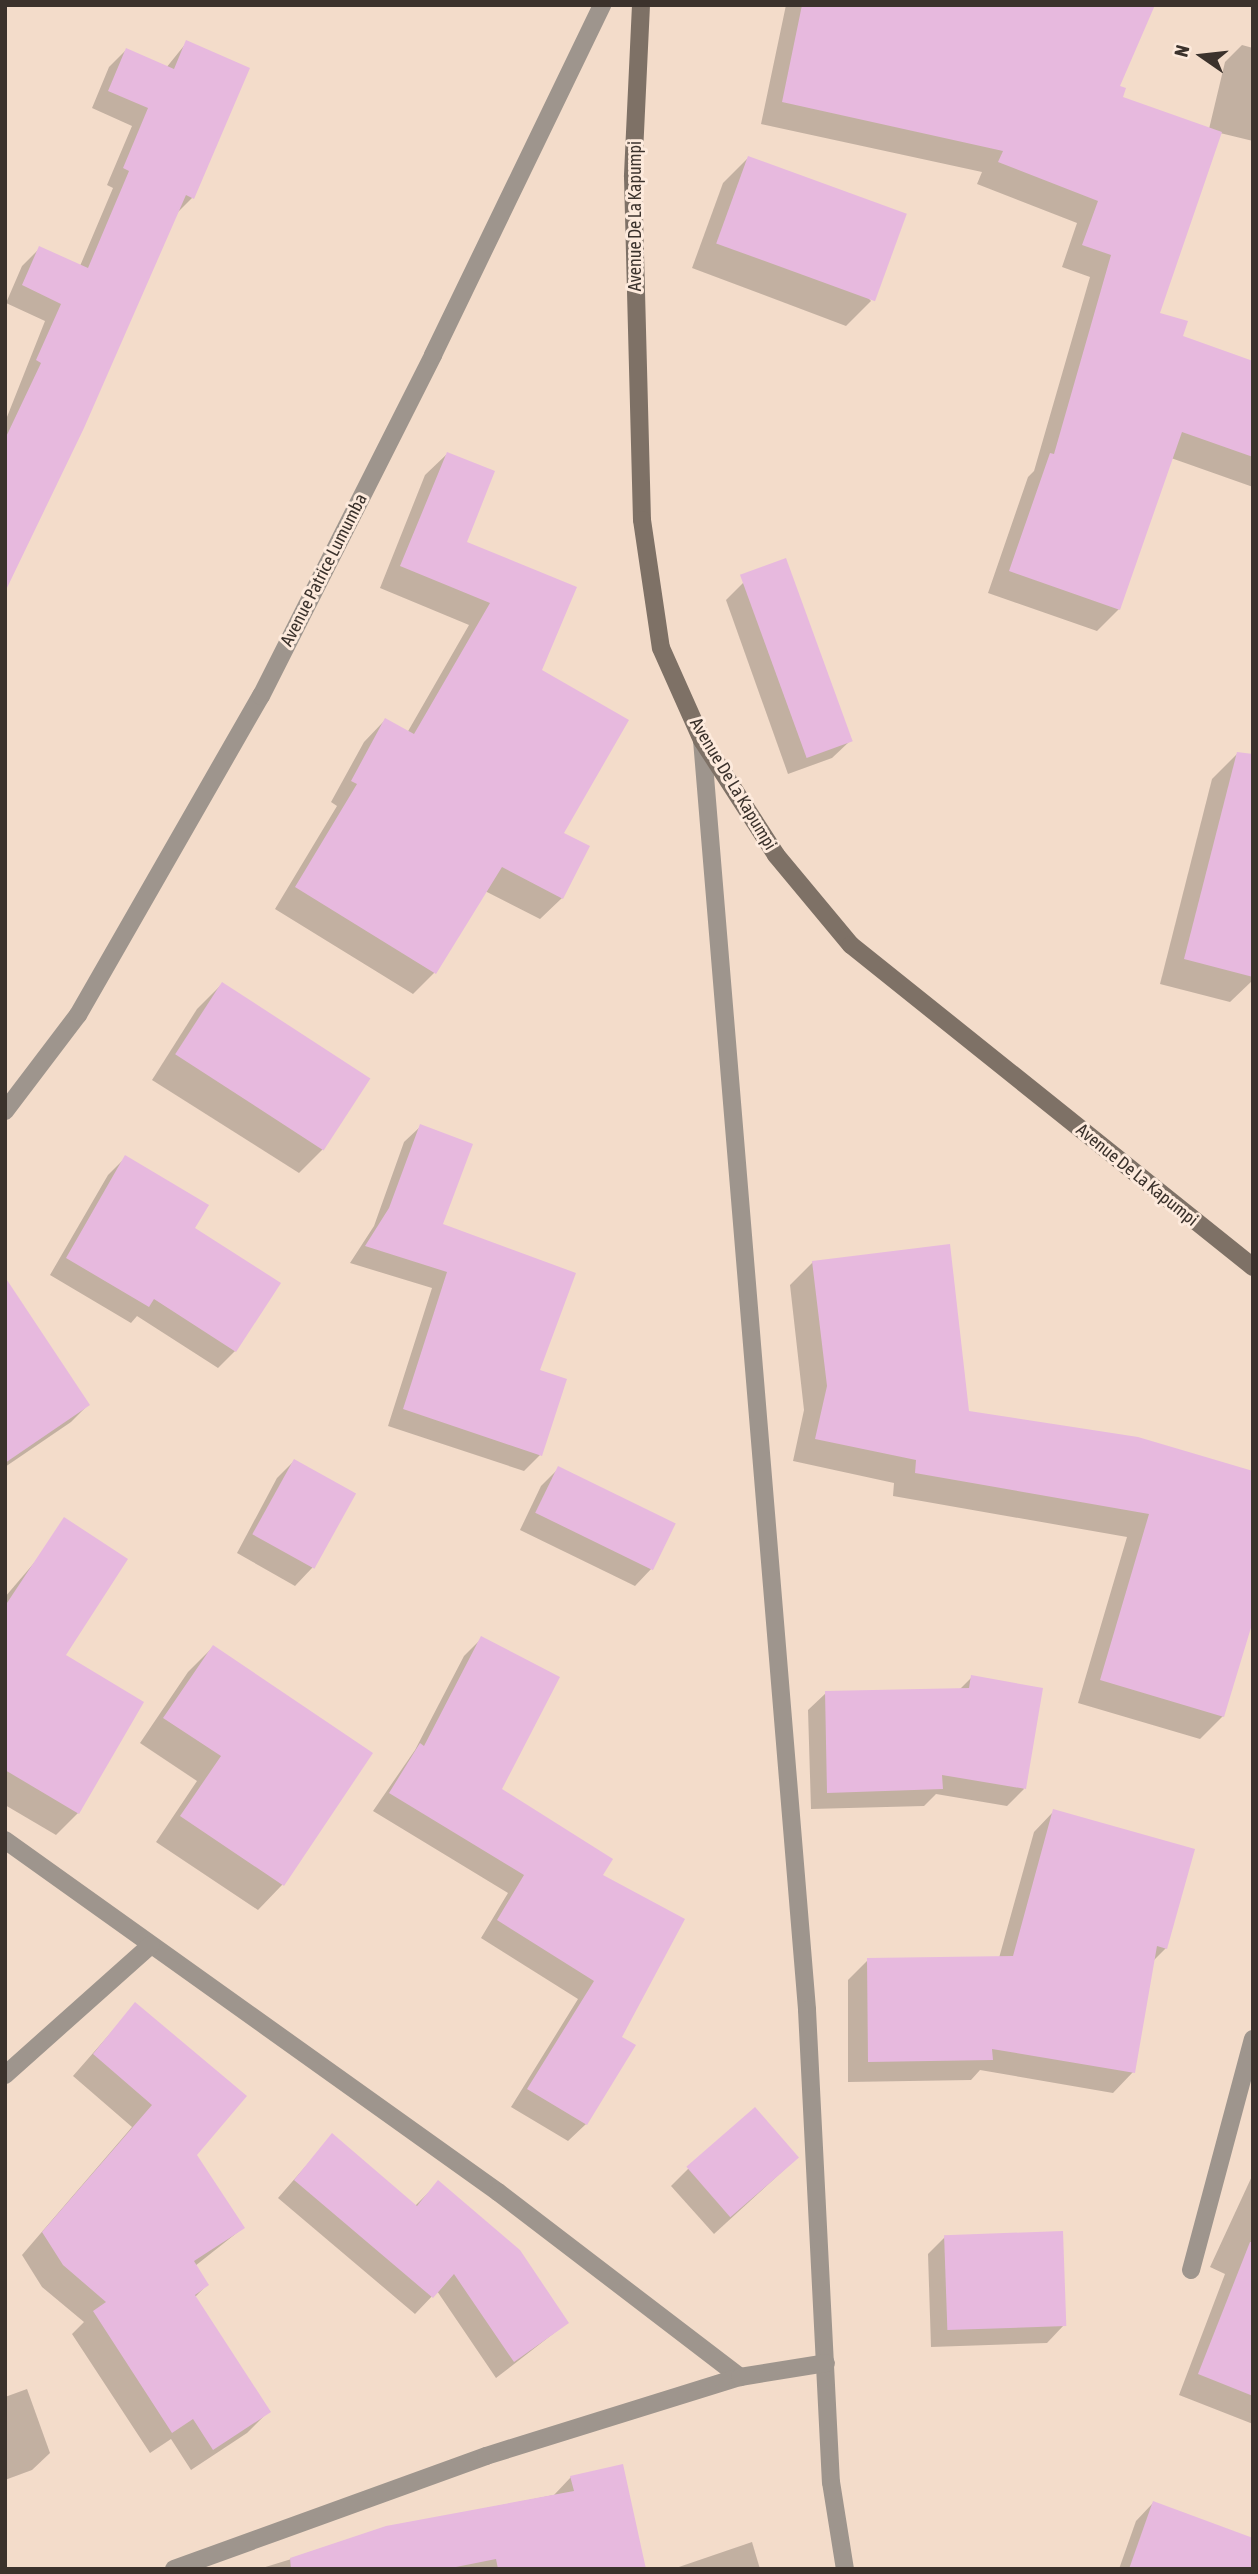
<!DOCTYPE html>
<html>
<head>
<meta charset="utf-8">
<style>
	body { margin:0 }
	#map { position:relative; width:1258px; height:2574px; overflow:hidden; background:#f3dcca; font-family:"Asap Condensed",sans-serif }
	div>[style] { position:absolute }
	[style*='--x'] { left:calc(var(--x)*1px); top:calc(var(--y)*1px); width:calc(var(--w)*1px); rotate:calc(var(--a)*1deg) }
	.shadow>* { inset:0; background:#0003 }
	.building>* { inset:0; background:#e7b9de; transform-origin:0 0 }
	.minor>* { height:18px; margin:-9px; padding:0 9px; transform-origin:9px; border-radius:9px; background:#9e958d }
	.tertiary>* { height:18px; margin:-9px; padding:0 9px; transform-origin:9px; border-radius:9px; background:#9e958d }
	.secondary>* { height:18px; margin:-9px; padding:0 9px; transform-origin:9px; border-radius:9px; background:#7e7166 }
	span { translate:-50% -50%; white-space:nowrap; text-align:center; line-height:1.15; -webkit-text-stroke:6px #fdeadc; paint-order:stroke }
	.street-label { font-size:18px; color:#3b322c }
	.frame { position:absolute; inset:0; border:7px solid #3b322c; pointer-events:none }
	.north { position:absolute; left:1167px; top:21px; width:70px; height:70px; -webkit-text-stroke:5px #fdeadc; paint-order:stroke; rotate:284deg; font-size:19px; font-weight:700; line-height:28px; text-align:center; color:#3b322c }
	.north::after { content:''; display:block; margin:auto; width:24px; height:32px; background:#3b322c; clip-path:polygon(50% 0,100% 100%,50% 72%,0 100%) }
</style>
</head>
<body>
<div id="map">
	<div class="shadow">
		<i style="clip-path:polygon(786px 5px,1153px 5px,1118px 87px,1120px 98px,1209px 129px,1225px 62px,1242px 45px,1253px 48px,1253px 141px,1220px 133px,1158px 315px,1181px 337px,1253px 363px,1253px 487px,1171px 458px,1119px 609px,1097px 631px,988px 593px,1028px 477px,1034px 471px,1090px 277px,1062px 267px,1077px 223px,977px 184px,982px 172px,761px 124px)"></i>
		<i style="clip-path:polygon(187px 42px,192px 198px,176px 214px,5px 588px,5px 422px,45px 321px,6px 303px,22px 266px,40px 248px,80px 266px,113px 188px,107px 185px,132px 126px,92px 108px,109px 67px,126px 50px,166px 68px)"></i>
		<i style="clip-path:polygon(748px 158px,871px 301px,846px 326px,692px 268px,723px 183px)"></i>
		<i style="clip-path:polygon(447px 454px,465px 543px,540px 671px,562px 833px,562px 898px,540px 919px,485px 891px,434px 973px,413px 994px,275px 909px,337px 806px,331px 802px,364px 742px,385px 720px,407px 733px,469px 625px,380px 588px,425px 475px)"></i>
		<i style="clip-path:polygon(744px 582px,850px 741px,832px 758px,788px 774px,726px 600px)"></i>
		<i style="clip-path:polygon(1237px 754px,1253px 758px,1253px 980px,1230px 1002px,1160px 984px,1212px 779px)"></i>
		<i style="clip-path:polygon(222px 984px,324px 1148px,299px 1173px,152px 1080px,197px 1009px)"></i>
		<i style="clip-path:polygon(421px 1126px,441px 1225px,538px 1371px,540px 1455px,524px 1471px,388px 1426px,432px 1288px,350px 1263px,374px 1226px,404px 1142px)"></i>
		<i style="clip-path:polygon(125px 1158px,193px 1229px,235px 1351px,218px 1368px,137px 1316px,131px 1323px,50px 1275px,108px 1175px)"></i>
		<i style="clip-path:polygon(813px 1262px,968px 1412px,1138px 1438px,1223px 1716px,1200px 1739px,1078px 1703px,1127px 1537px,893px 1496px,894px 1483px,793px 1461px,804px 1410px,790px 1285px)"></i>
		<i style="clip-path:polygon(5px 1304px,88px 1405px,71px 1422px,5px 1467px)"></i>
		<i style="clip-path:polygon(294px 1461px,354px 1494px,312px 1568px,295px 1586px,237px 1553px,277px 1478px)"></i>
		<i style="clip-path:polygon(559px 1468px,674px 1524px,652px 1568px,635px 1586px,520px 1530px,541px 1486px)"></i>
		<i style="clip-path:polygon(40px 1556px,63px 1655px,78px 1813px,56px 1835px,5px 1805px,5px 1597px)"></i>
		<i style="clip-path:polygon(481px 1639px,500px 1790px,601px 1876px,620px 2037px,634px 2046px,586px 2124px,568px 2141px,511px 2107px,578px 1999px,481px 1938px,508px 1893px,373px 1811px,415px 1750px,464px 1656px)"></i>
		<i style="clip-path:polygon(213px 1647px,371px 1754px,282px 1885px,258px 1910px,156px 1842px,197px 1781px,140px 1743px,188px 1672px)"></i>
		<i style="clip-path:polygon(972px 1677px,1024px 1789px,1007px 1806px,936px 1794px,924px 1806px,811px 1809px,808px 1710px,826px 1693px,959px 1690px)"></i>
		<i style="clip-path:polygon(1054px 1811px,1166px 1948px,1152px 1962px,1133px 2072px,1113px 2093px,980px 2070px,971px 2080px,848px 2082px,848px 1980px,868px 1960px,999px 1958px,1034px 1832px)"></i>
		<i style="clip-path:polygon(135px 2005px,195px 2155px,243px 2228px,195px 2266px,207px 2285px,195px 2297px,269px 2411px,247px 2433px,191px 2470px,171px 2439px,150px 2453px,72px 2334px,84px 2322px,42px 2287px,22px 2255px,132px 2127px,73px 2076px)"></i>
		<i style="clip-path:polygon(332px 2136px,415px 2206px,438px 2183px,567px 2323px,496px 2378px,437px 2291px,415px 2314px,278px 2198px)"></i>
		<i style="clip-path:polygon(797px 2158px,714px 2234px,671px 2186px,688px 2169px)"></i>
		<i style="clip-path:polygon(1253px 2174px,1253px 2424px,1179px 2395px,1225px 2274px,1210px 2267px)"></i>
		<i style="clip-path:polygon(945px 2237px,1064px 2325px,1047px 2343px,931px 2347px,928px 2254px)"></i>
		<i style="clip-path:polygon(27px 2389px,50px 2453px,32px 2470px,5px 2480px,5px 2397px)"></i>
		<i style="clip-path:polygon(622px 2466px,517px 2569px,259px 2569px,405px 2524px,554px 2495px,571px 2477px)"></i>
		<i style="clip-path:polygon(1153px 2503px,1253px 2569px,1119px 2569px,1136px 2521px)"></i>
		<i style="clip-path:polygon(752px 2542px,760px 2569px,673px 2569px)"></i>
	</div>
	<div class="building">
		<i style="clip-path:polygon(802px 5px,1155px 5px,1120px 86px,1126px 88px,1123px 97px,1222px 132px,1160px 313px,1188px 321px,1183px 336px,1253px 361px,1253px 457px,1182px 432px,1120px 610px,1009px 571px,1050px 453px,1054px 454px,1111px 255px,1082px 245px,1098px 201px,998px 162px,1003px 151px,782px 102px)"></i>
		<i style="clip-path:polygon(186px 40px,250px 68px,194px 199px,186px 195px,84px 428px,5px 592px,5px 439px,41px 363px,36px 360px,61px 304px,22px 285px,39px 246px,88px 268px,129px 171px,123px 168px,148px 108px,108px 91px,126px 48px,174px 69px)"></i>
		<i style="left:748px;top:156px;width:169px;height:93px;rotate:20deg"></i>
		<i style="clip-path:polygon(447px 452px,495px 471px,467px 542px,577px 587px,542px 670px,629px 720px,564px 833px,590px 846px,563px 899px,502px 867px,436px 974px,295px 887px,357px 784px,351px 781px,385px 718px,414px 734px,490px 603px,400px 566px)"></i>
		<i style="left:786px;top:558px;width:195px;height:49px;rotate:70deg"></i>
		<i style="clip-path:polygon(1237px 752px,1253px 754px,1253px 977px,1184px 959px)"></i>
		<i style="left:222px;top:982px;width:177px;height:86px;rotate:33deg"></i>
		<i style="clip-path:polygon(420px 1124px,473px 1144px,443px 1224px,576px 1273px,540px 1370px,567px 1379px,542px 1456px,403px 1409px,447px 1272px,365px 1246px,389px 1208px)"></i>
		<i style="clip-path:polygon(125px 1155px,209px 1205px,195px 1228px,281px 1283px,236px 1352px,154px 1299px,149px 1307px,66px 1258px)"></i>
		<i style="clip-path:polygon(950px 1244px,969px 1411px,1138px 1437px,1253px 1471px,1253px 1621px,1224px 1717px,1100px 1680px,1149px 1514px,915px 1473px,916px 1460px,815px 1439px,827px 1386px,812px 1261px)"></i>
		<i style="clip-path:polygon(5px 1277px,90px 1405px,5px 1463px)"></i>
		<i style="left:294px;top:1459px;width:71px;height:86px;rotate:29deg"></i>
		<i style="left:558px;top:1466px;width:131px;height:52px;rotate:26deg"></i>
		<i style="clip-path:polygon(64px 1517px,128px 1559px,66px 1655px,144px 1702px,79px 1814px,5px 1770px,5px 1606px)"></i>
		<i style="clip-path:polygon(481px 1636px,560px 1677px,502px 1789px,613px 1859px,603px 1875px,685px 1919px,622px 2037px,636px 2045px,587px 2125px,527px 2089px,594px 1981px,497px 1920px,524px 1875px,389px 1793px,420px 1743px,424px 1746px)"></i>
		<i style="clip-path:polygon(213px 1645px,373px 1753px,284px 1886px,180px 1816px,221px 1756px,163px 1718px)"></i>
		<i style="clip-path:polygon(971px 1675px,1043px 1688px,1026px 1789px,942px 1775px,943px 1789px,827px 1793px,825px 1691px,969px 1688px)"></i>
		<i style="clip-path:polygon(1053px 1809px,1195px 1849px,1167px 1949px,1157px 1946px,1135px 2073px,992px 2049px,993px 2060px,868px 2062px,867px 1958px,1013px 1956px)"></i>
		<i style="clip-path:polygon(135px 2002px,247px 2096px,197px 2155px,245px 2228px,194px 2261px,209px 2285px,195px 2295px,271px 2412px,213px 2450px,193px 2419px,172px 2433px,93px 2311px,106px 2302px,63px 2265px,42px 2232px,152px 2105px,93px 2054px)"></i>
		<i style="left:755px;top:2107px;width:67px;height:91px;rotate:49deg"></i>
		<i style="clip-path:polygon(332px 2133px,417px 2206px,438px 2180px,520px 2250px,569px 2323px,514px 2362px,454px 2274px,433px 2298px,294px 2180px)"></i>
		<i style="left:1063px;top:2231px;width:95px;height:119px;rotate:88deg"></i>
		<i style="clip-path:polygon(1250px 2242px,1253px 2242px,1253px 2396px,1198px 2374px)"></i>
		<i style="clip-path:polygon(623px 2464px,646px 2569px,498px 2569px,496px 2559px,446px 2569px,291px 2569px,290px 2558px,386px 2526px,574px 2491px,570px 2476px)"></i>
		<i style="clip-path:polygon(1153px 2501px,1253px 2538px,1253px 2569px,1129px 2569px)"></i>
	</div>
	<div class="minor">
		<i style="--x:702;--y:740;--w:1274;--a:85.27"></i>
		<i style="--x:807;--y:2010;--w:473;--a:87.1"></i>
		<i style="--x:831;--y:2482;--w:88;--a:80.9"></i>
		<i style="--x:5;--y:1840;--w:606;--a:35.53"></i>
		<i style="--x:498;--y:2192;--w:305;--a:37.4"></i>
		<i style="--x:5;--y:2075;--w:195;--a:-41.7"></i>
		<i style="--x:1191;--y:2270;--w:239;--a:-75"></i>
		<i style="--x:174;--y:2569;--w:332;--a:-19.9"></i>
		<i style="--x:486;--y:2456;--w:266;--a:-17.3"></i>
		<i style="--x:740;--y:2377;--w:87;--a:-9.2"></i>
	</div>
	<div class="tertiary">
		<i style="--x:5;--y:1111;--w:121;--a:-52.8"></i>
		<i style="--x:78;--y:1015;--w:368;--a:-60.2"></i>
		<i style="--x:261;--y:696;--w:382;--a:-63.2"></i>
		<i style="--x:433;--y:355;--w:389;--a:-64.2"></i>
	</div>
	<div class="secondary">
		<i style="--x:641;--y:5;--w:172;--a:92.7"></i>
		<i style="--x:633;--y:177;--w:343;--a:88.5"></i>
		<i style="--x:642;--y:520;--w:129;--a:81.6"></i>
		<i style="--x:661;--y:648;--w:101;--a:66"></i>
		<i style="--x:702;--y:740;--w:137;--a:57.2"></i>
		<i style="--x:776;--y:855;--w:117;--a:50.2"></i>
		<i style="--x:851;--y:945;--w:515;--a:38.69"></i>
	</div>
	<div class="street-label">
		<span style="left:635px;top:216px;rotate:-90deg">Avenue De La Kapumpi</span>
		<span style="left:324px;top:570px;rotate:-63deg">Avenue Patrice Lumumba</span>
		<span style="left:733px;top:784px;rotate:59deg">Avenue De La Kapumpi</span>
		<span style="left:1137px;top:1175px;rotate:39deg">Avenue De La Kapumpi</span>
	</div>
	<div class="frame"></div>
	<div class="north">N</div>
</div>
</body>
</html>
